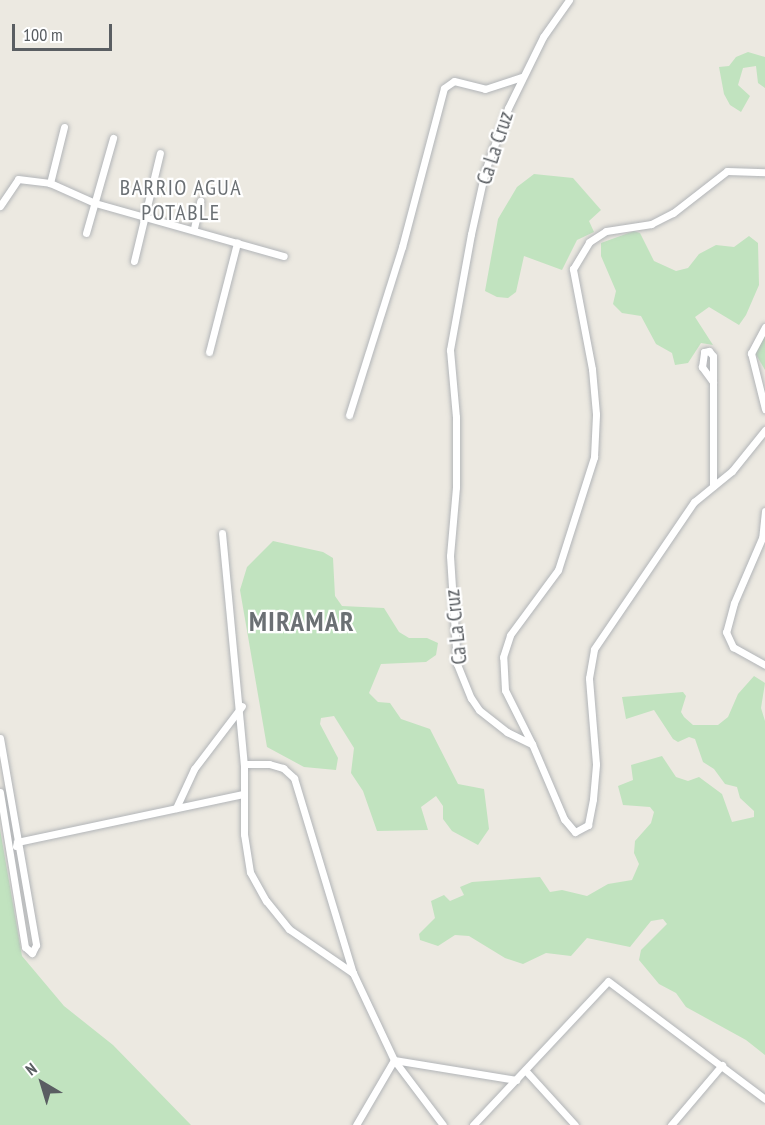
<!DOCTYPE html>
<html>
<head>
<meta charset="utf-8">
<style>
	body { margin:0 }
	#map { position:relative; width:765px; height:1125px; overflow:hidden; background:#ece9e1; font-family:"PT Sans Narrow",sans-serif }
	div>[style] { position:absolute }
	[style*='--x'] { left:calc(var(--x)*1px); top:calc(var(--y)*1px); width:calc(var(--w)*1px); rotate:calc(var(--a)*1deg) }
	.green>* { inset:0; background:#c1e3bf }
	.roads { filter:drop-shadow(0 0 2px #b2b5b8) drop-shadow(0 0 2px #b2b5b8) }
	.minor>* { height:7px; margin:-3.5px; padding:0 3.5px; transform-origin:3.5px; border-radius:3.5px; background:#fff }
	span { translate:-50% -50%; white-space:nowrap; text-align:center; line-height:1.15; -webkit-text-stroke:4.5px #fff; paint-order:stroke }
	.street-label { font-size:21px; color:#5a5e62 }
	.neighbourhood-label { font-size:22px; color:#6b7074; letter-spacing:1.5px }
	.district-label { font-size:27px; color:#6b7074; font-weight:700; letter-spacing:1.5px }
	.north { position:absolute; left:12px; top:1053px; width:60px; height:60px; -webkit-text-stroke:4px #fff; paint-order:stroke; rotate:322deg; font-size:16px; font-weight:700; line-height:24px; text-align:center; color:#5a5e62 }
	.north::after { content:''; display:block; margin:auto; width:21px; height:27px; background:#5a5e62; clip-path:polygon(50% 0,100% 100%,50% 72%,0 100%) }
	.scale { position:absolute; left:12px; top:24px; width:100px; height:27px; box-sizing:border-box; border:3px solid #5a5e62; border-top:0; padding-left:8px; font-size:18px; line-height:21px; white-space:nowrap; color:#5a5e62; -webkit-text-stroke:4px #fff; paint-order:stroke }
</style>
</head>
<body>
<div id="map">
	<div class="green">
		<i style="clip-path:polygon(748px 52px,765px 57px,765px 88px,758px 83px,756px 66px,743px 68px,738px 85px,750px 96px,741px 112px,730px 105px,724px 94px,719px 67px,729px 66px,736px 57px)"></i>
		<i style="clip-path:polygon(534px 174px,573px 178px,601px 210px,589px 221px,594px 232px,577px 240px,562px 270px,524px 256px,516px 292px,508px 298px,497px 297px,485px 291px,498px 219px,517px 187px)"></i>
		<i style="clip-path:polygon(634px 231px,640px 233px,654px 261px,676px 271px,688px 268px,699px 254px,716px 245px,734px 247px,749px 236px,758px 243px,759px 285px,746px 315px,739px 325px,709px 307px,695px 317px,713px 345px,701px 343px,688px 363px,675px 365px,672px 353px,656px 344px,641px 316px,622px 313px,613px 304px,616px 291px,601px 256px,601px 243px)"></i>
		<i style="clip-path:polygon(765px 332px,765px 370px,754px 351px)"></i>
		<i style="clip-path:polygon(273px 541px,323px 552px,333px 558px,335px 596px,342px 606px,384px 608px,399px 632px,409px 638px,427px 638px,438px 643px,436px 655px,426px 662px,381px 664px,369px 693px,378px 702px,390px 703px,401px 719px,430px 729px,458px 784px,484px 789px,489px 829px,478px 845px,452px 831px,443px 819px,443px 806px,436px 796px,421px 807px,428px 830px,377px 831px,363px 791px,351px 773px,354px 748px,334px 716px,321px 718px,320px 724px,338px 758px,336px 770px,304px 767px,267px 747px,240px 590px,247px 567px)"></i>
		<i style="clip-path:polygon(754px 676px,765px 683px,761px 708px,765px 721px,765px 1055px,746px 1040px,686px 1007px,676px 993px,659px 984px,639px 960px,641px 950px,667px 924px,663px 919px,651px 921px,630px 947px,587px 938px,571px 956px,546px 953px,523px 964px,505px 958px,469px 936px,455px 935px,438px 946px,420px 940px,419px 934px,435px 918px,431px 901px,444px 895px,450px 901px,464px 895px,460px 887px,472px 882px,540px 877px,550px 892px,562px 890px,587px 896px,608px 884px,632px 880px,639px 864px,634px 853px,635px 841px,651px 823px,654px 812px,650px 807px,623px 805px,618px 786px,633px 780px,631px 765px,662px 756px,676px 777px,688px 781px,699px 777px,722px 794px,732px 822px,754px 817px,754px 811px,740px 798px,737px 787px,725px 784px,714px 769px,703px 762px,695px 739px,689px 737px,678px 742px,673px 739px,654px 710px,626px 719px,622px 697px,683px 692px,686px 696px,681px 712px,684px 717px,693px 725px,718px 725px,728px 717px,738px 694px)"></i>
		<i style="clip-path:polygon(0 829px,22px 956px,64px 1006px,113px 1045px,191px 1125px,0 1125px)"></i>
	</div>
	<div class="roads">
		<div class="minor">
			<i style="--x:569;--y:0;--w:45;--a:125.1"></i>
			<i style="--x:543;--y:37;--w:79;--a:116.2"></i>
			<i style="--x:508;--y:108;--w:67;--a:110.1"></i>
			<i style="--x:485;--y:171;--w:65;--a:102.5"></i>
			<i style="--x:471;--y:234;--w:118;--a:100.3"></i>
			<i style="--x:450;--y:350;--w:67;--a:84.9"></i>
			<i style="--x:456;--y:417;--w:70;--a:90"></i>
			<i style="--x:456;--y:487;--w:69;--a:95"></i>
			<i style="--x:450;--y:556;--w:108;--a:86.3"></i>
			<i style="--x:457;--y:664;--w:37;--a:68"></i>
			<i style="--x:471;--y:698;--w:14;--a:56"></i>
			<i style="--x:479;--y:710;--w:36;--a:38"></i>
			<i style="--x:507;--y:732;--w:28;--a:26"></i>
			<i style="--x:532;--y:744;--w:82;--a:66.9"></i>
			<i style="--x:564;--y:819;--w:17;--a:50"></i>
			<i style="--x:575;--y:832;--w:15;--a:-28"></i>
			<i style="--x:588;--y:825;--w:26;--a:-79"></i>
			<i style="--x:593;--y:799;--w:35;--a:-85"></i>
			<i style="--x:596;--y:764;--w:86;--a:-94.7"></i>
			<i style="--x:589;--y:678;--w:29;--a:-80"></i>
			<i style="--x:594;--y:649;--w:178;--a:-55.8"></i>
			<i style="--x:694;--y:502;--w:49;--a:-39.2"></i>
			<i style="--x:732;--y:471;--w:53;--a:-51.2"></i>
			<i style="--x:64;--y:127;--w:58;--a:104"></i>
			<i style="--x:50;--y:183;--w:49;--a:24"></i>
			<i style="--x:95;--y:203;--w:196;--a:15.7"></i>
			<i style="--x:0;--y:206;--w:32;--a:-56"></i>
			<i style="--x:18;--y:179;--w:32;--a:7"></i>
			<i style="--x:194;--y:228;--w:28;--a:-77"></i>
			<i style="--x:86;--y:233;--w:99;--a:-74.1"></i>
			<i style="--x:134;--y:261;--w:111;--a:-76.5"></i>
			<i style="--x:765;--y:327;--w:30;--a:118"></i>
			<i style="--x:751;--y:353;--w:58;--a:76"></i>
			<i style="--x:209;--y:352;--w:113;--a:-75.6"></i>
			<i style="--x:713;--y:382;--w:19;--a:-126"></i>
			<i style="--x:702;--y:367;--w:15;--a:-82"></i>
			<i style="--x:704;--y:352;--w:5;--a:-11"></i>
			<i style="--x:709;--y:351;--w:6;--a:51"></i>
			<i style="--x:713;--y:356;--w:130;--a:90"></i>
			<i style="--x:349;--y:415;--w:176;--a:-72.5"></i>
			<i style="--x:402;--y:247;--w:164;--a:-75.2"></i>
			<i style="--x:444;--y:88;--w:12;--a:-35"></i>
			<i style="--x:454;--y:81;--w:32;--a:14"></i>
			<i style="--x:485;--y:89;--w:39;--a:-18"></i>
			<i style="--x:765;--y:511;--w:27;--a:96"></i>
			<i style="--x:762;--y:538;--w:71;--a:113.3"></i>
			<i style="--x:734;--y:603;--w:30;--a:105"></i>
			<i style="--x:726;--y:632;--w:17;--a:65"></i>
			<i style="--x:733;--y:647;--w:37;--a:29"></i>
			<i style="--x:222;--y:533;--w:232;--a:84.6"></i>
			<i style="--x:0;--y:738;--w:210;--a:80.1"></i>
			<i style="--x:36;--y:945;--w:9;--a:117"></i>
			<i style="--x:32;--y:953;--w:9;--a:-139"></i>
			<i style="--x:25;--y:947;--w:157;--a:-99.2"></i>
			<i style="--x:532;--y:744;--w:60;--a:-116.6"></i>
			<i style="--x:505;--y:690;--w:33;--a:-93"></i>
			<i style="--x:503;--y:657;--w:23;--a:-72"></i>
			<i style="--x:510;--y:635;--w:81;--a:-53.6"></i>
			<i style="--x:558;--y:570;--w:119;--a:-72.3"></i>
			<i style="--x:594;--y:457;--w:43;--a:-87.3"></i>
			<i style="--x:596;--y:414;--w:45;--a:-95.1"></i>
			<i style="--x:592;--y:369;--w:102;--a:-100.8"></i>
			<i style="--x:573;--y:269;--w:31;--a:-59"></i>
			<i style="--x:589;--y:242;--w:20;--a:-33"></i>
			<i style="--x:606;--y:231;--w:46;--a:-8.8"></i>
			<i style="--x:651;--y:224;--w:25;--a:-27"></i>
			<i style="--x:673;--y:213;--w:68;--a:-37.9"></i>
			<i style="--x:727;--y:171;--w:38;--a:2"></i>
			<i style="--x:176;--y:808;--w:43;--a:-65.2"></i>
			<i style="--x:194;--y:769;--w:79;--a:-52.7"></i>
			<i style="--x:16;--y:846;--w:4;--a:-76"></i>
			<i style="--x:17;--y:842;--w:230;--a:-12"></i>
			<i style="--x:353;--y:973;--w:78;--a:-145.5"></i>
			<i style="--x:289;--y:929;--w:36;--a:-129"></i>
			<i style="--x:266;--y:901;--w:33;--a:-119"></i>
			<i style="--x:250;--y:872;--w:38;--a:-99"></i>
			<i style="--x:244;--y:834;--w:70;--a:-90"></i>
			<i style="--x:244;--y:764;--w:25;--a:0"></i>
			<i style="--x:269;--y:764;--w:15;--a:16"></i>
			<i style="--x:283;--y:768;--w:15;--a:42"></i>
			<i style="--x:294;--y:778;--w:204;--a:73.2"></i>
			<i style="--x:353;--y:973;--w:96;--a:64.8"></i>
			<i style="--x:394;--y:1060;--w:81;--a:53"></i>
			<i style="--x:525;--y:1070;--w:74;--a:47.7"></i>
			<i style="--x:356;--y:1125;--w:75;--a:-59.7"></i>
			<i style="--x:394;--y:1060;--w:124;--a:9.3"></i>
			<i style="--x:473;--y:1125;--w:197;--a:-46.8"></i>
			<i style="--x:608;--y:981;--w:196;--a:36.9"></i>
			<i style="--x:671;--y:1125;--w:79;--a:-49.6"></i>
		</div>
	</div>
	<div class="street-label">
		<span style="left:495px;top:148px;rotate:-72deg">Ca La Cruz</span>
		<span style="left:456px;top:627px;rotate:-96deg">Ca La Cruz</span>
	</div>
	<div class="neighbourhood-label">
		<span style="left:181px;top:200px">BARRIO AGUA<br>POTABLE</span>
	</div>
	<div class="district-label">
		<span style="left:302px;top:622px">MIRAMAR</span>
	</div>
	<div class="north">N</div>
	<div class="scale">100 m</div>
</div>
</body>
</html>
